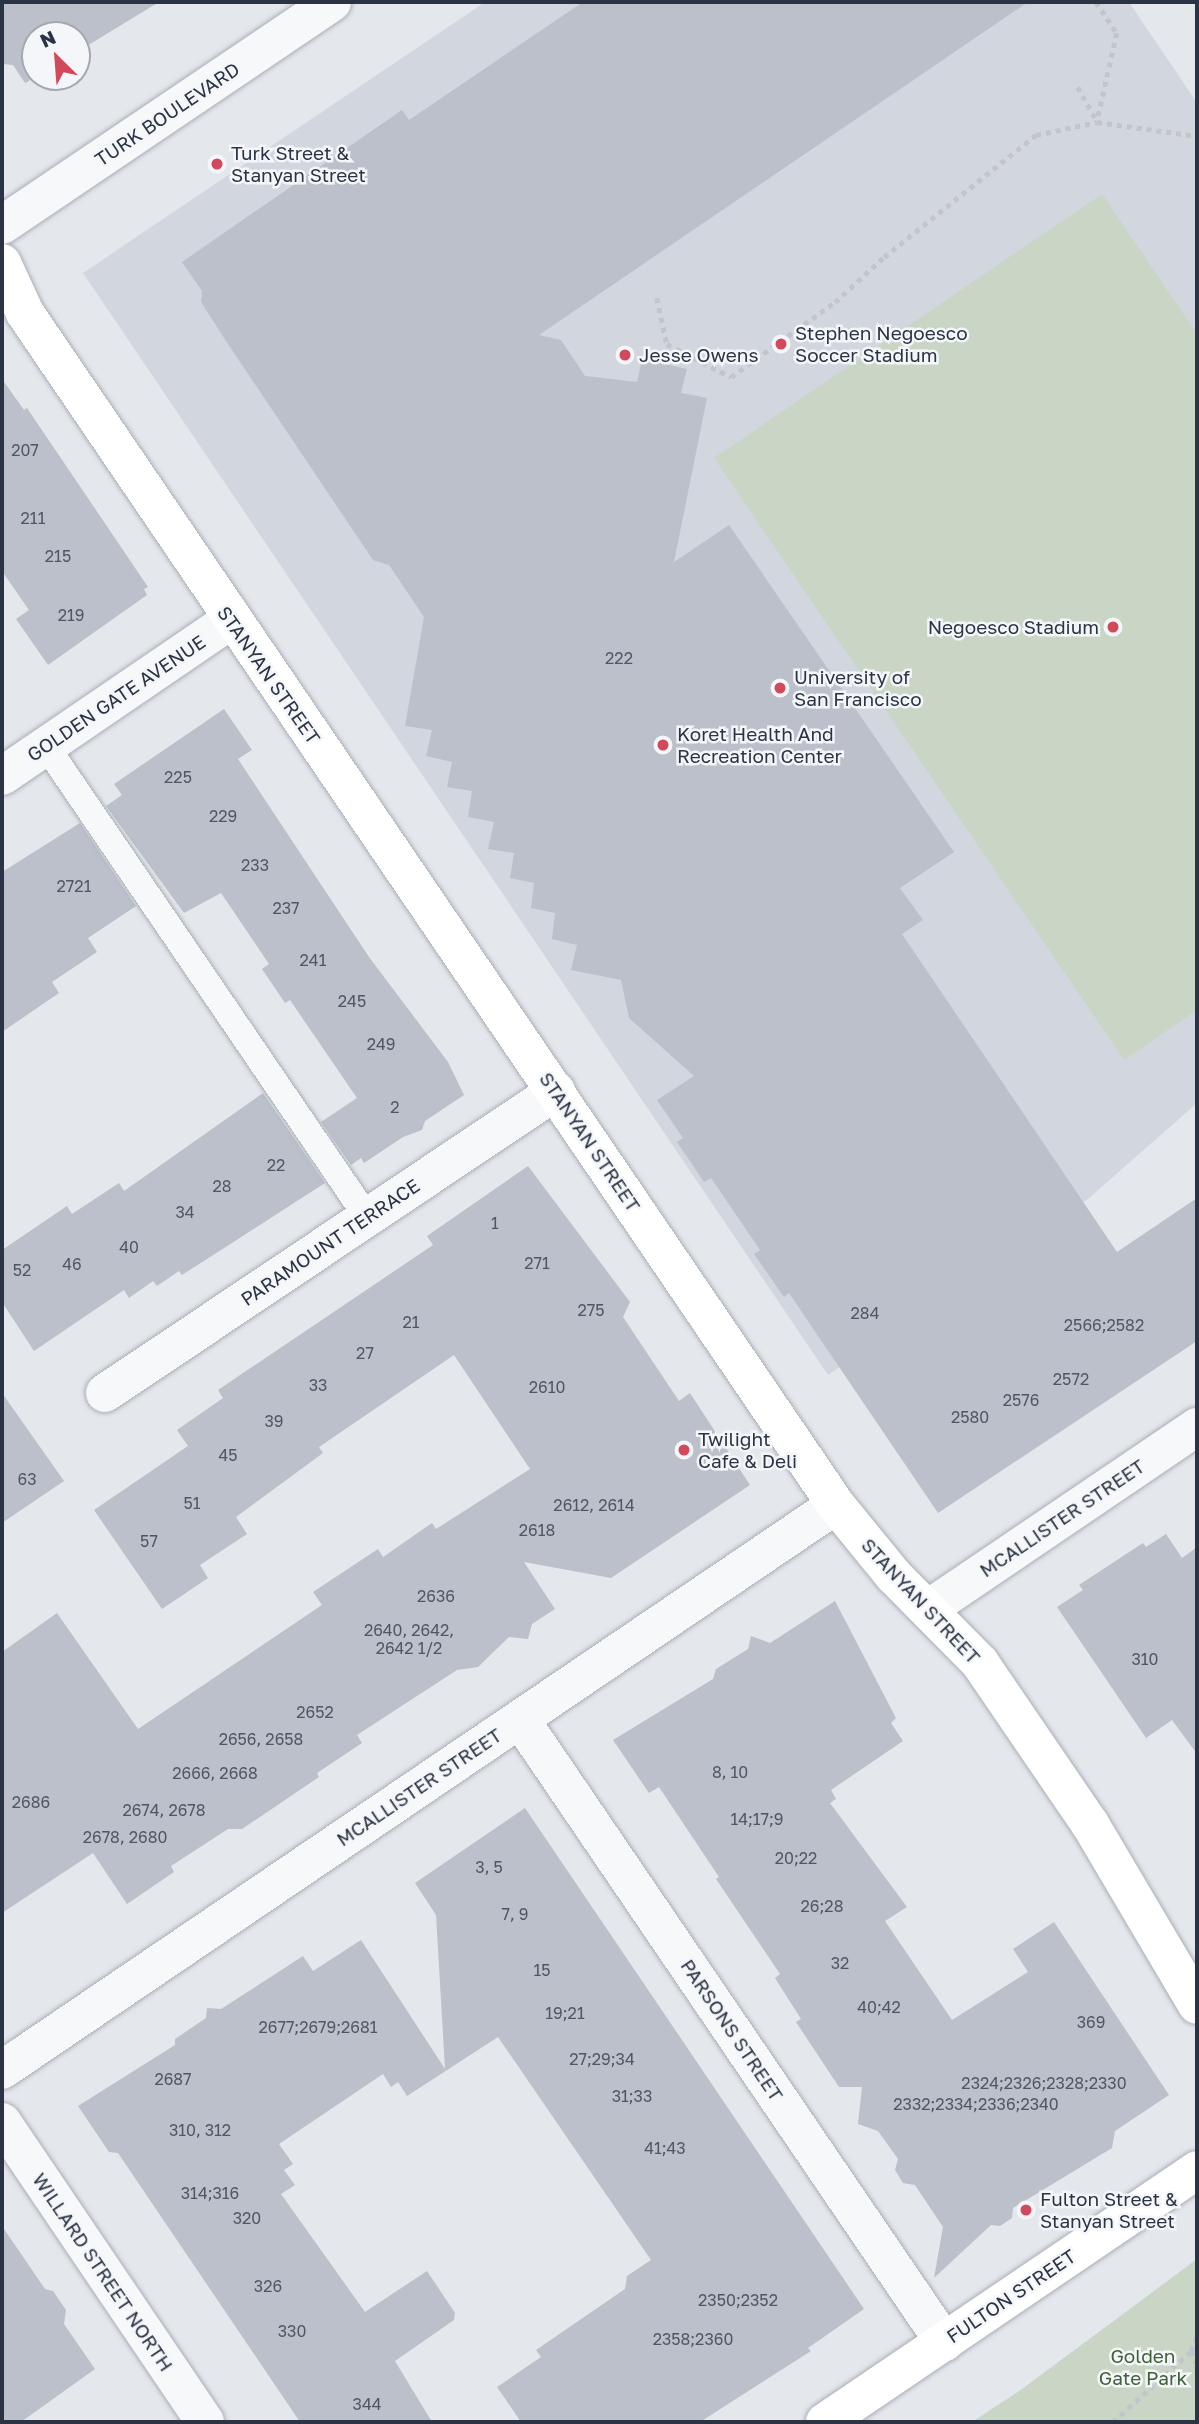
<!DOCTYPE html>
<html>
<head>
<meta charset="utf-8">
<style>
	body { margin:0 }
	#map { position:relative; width:1199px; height:2424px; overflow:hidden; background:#e4e7ec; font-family:"Golos Text",sans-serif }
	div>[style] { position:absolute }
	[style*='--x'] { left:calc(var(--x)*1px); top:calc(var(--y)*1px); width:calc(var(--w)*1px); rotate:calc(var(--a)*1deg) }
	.built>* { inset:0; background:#d2d6de }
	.green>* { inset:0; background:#c9d6c5 }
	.building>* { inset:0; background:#bbc0ca }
	.path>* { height:4.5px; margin-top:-2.25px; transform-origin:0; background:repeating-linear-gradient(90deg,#c2c5cb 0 5px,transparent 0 10px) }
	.roads { filter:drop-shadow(0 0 2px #a9aeb7) drop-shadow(0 0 2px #a9aeb7) }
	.service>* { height:26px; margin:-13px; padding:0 13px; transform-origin:13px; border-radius:13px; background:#f7f8fa }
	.minor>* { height:38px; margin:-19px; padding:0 19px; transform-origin:19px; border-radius:19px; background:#f7f8fa }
	.tertiary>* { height:38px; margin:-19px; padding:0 19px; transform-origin:19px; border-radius:19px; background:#f7f8fa }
	.secondary>* { height:38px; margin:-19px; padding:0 19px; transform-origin:19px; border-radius:19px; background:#fff }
	.dots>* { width:19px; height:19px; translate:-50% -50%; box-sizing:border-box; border:4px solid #f4f6f9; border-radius:50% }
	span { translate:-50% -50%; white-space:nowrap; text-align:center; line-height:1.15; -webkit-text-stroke:5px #f4f6f9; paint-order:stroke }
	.number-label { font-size:16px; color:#4f5766 }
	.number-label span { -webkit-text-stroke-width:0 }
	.street-label { font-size:19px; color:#2b3445 }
	.poi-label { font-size:19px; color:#2b3445 }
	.left { translate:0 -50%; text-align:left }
	.right { translate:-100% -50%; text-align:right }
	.park-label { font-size:19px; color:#3f6138 }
	.frame { position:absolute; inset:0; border:4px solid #2b3445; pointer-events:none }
	.north { position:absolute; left:21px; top:21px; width:70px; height:70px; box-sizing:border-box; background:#f4f6f9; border:2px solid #a4a8b1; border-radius:50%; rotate:335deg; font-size:19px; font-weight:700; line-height:28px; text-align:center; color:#2b3445 }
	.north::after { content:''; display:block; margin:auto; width:24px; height:32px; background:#d1495b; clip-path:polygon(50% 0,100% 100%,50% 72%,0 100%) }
</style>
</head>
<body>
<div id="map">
	<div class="built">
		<i style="clip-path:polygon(485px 2px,1129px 2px,1197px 103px,1197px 1103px,1088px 1199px,828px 1375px,83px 273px)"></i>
	</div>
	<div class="green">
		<i style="clip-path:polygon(1102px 194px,1197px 334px,1197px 1010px,1124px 1060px,714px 458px)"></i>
		<i style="clip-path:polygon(1197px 2259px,1197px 2422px,972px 2422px,1022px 2389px)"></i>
	</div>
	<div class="building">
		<i style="clip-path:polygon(2px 2px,159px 2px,77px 52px,77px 35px,35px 35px,36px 77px,25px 83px,13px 65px,2px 64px)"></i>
		<i style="clip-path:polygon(583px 2px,1028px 2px,539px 335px,561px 340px,585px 376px,637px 382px,642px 359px,687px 369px,681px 393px,707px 398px,674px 562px,729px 525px,954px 852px,900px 888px,923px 920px,902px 934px,1117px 1252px,1197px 1198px,1197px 1341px,938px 1513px,789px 1293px,784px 1297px,754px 1254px,760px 1250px,711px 1178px,704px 1182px,677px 1142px,683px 1138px,657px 1100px,694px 1076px,629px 1018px,621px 980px,571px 970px,577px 945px,552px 939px,555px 913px,531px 908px,534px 883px,510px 878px,514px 853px,488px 849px,494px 822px,468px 817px,472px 791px,447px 787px,452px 762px,426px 756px,432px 730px,405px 726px,424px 617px,389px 565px,373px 560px,226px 341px,201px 302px,202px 291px,182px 262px,402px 110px,409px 120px)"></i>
		<i style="clip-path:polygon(2px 379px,24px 410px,27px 408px,148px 587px,144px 589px,147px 595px,48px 665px,16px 619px,29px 610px,2px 571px)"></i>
		<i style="clip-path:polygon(224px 709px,252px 750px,238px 759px,369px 957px,448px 1062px,464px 1095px,425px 1121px,422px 1130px,403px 1137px,364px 1163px,361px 1158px,351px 1165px,321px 1122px,357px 1098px,290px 1000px,285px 1003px,262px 969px,269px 964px,221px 893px,184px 913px,106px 806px,122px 795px,114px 784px)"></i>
		<i style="clip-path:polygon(80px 823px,136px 906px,88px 938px,97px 952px,52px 982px,59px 993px,2px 1032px,2px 872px)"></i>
		<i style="clip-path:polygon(263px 1093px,325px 1183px,182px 1275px,179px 1271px,157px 1286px,153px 1281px,129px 1298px,124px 1290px,34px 1351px,2px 1302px,2px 1250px,67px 1206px,72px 1214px,119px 1183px,124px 1191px)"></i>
		<i style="clip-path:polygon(528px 1166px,630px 1302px,623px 1317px,679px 1401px,690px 1393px,750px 1485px,611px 1578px,524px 1562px,555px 1609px,532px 1624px,528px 1639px,509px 1637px,478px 1667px,457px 1670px,357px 1735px,362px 1743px,317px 1773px,319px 1777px,242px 1829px,228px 1829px,171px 1866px,174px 1872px,127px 1904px,93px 1853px,2px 1913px,2px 1652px,57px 1613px,138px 1729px,322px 1605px,313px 1592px,378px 1549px,383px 1557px,432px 1523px,436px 1529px,530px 1469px,454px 1355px,319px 1447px,323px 1453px,236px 1517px,247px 1534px,200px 1565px,208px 1578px,162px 1609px,94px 1510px,188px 1446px,177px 1430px,223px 1398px,218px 1390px,433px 1245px,427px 1236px)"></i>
		<i style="clip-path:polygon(2px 1393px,64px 1481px,2px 1523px)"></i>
		<i style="clip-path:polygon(1166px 1534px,1182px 1558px,1197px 1547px,1197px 1754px,1172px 1720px,1146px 1738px,1057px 1607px,1083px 1590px,1079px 1585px,1143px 1543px,1146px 1547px)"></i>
		<i style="clip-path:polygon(835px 1601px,896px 1718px,891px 1723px,903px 1741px,831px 1790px,836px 1799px,830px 1803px,907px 1907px,885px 1921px,952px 2020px,1028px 1972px,1013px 1949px,1054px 1922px,1169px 2095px,1115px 2131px,1112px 2148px,1013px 2208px,1012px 2218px,1000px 2226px,991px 2225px,934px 2278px,943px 2227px,915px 2185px,903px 2183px,895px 2170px,898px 2159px,878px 2131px,858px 2124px,862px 2087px,839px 2087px,796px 2022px,801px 2019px,775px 1978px,780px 1974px,716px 1879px,719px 1877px,659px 1787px,649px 1793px,613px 1740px,713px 1679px,716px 1669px,748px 1649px,751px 1636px,770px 1643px)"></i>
		<i style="clip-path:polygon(525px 1808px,864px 2309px,808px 2348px,811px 2351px,700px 2422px,521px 2422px,497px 2387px,541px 2357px,536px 2350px,625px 2289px,627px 2276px,651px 2260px,498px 2037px,407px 2096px,398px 2082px,391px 2087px,383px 2074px,279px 2144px,293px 2164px,284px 2170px,295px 2185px,281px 2194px,365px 2312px,427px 2271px,455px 2313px,454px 2320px,395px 2361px,432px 2422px,300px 2422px,118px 2153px,109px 2152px,78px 2106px,175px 2045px,175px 2039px,206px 2018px,207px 2008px,221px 2009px,303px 1956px,313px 1971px,361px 1940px,445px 2069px,436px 1915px,415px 1883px)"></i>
		<i style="clip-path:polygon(2px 2226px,45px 2289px,53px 2291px,66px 2310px,64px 2324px,95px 2369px,21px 2422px,2px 2422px)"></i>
	</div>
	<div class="path">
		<i style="--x:1096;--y:2;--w:37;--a:56"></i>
		<i style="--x:1117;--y:33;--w:91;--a:102.7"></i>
		<i style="--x:1078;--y:87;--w:39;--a:61"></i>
		<i style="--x:657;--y:298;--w:47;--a:77.7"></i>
		<i style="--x:667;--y:344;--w:72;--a:27.3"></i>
		<i style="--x:731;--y:377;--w:128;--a:-35.8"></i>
		<i style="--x:835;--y:302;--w:67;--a:-42.6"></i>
		<i style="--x:884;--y:257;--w:195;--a:-38.8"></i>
		<i style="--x:1036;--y:135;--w:62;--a:-12"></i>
		<i style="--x:1097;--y:122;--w:101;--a:8"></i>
		<i style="--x:664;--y:364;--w:20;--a:-81"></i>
		<i style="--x:1191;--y:2351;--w:14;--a:65"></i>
		<i style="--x:1113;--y:2422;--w:105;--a:-42.3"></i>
		<i style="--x:1191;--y:2351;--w:16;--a:-68"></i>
	</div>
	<div class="roads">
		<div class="service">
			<i style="--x:46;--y:746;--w:570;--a:55.72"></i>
		</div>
		<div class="minor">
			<i style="--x:2;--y:776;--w:277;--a:-34.3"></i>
			<i style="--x:105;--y:1393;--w:543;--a:-33.81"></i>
			<i style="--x:928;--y:1609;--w:325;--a:-34.1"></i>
			<i style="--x:520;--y:1719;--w:754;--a:55.76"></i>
			<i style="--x:2;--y:2070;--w:1007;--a:-34.12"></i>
			<i style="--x:2;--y:2122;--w:362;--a:55.9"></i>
		</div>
		<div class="tertiary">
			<i style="--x:2;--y:225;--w:398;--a:-34"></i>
		</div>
		<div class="secondary">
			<i style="--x:2;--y:263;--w:55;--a:65.3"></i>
			<i style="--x:25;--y:313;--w:1442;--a:55.77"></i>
			<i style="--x:836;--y:1505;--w:92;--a:50.8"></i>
			<i style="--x:894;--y:1576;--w:122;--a:45.3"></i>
			<i style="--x:980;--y:1663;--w:195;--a:55.7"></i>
			<i style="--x:1090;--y:1824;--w:210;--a:59.4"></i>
			<i style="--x:825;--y:2422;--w:449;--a:-34.1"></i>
		</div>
	</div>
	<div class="dots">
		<i style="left:217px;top:164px;background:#d1495b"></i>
		<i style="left:781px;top:344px;background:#d1495b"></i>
		<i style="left:625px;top:355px;background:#d1495b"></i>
		<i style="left:1113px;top:627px;background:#d1495b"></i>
		<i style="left:780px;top:688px;background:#d1495b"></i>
		<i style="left:663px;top:745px;background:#d1495b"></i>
		<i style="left:684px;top:1450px;background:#d1495b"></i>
		<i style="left:1026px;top:2210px;background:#d1495b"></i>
	</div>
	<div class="number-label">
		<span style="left:25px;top:450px">207</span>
		<span style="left:33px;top:518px">211</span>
		<span style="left:58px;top:556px">215</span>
		<span style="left:71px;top:615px">219</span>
		<span style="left:619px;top:658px">222</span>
		<span style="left:178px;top:777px">225</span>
		<span style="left:223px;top:816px">229</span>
		<span style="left:255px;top:865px">233</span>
		<span style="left:74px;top:886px">2721</span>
		<span style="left:286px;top:908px">237</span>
		<span style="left:313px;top:960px">241</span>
		<span style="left:352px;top:1001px">245</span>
		<span style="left:381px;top:1044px">249</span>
		<span style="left:395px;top:1107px">2</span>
		<span style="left:276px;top:1165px">22</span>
		<span style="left:222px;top:1186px">28</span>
		<span style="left:185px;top:1212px">34</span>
		<span style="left:495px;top:1223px">1</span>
		<span style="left:129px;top:1247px">40</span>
		<span style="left:537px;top:1263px">271</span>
		<span style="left:72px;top:1264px">46</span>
		<span style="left:22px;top:1270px">52</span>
		<span style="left:591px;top:1310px">275</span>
		<span style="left:865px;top:1313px">284</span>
		<span style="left:411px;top:1322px">21</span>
		<span style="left:1104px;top:1325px">2566;2582</span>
		<span style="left:365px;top:1353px">27</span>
		<span style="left:1071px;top:1379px">2572</span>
		<span style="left:318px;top:1385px">33</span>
		<span style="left:547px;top:1387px">2610</span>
		<span style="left:1021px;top:1400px">2576</span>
		<span style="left:970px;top:1417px">2580</span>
		<span style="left:274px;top:1421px">39</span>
		<span style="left:228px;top:1455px">45</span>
		<span style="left:27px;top:1479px">63</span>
		<span style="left:192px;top:1503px">51</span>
		<span style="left:594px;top:1505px">2612, 2614</span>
		<span style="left:537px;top:1530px">2618</span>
		<span style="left:149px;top:1541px">57</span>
		<span style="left:436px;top:1596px">2636</span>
		<span style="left:409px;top:1639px">2640, 2642,<br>2642 1/2</span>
		<span style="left:1145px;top:1659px">310</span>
		<span style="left:315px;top:1712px">2652</span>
		<span style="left:261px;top:1739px">2656, 2658</span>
		<span style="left:730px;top:1772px">8, 10</span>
		<span style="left:215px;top:1773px">2666, 2668</span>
		<span style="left:31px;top:1802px">2686</span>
		<span style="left:164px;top:1810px">2674, 2678</span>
		<span style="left:757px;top:1819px">14;17;9</span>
		<span style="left:125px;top:1837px">2678, 2680</span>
		<span style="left:796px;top:1858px">20;22</span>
		<span style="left:489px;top:1867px">3, 5</span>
		<span style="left:822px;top:1906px">26;28</span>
		<span style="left:515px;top:1914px">7, 9</span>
		<span style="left:840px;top:1963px">32</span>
		<span style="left:542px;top:1970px">15</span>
		<span style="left:879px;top:2007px">40;42</span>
		<span style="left:565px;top:2013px">19;21</span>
		<span style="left:1091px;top:2022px">369</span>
		<span style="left:318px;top:2027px">2677;2679;2681</span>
		<span style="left:602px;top:2059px">27;29;34</span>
		<span style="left:173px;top:2079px">2687</span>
		<span style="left:1044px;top:2083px">2324;2326;2328;2330</span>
		<span style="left:632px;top:2096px">31;33</span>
		<span style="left:976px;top:2104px">2332;2334;2336;2340</span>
		<span style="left:200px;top:2130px">310, 312</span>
		<span style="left:665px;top:2148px">41;43</span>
		<span style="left:210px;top:2193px">314;316</span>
		<span style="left:247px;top:2218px">320</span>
		<span style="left:268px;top:2286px">326</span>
		<span style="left:738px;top:2300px">2350;2352</span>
		<span style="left:292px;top:2331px">330</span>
		<span style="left:693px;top:2339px">2358;2360</span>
		<span style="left:367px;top:2404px">344</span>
	</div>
	<div class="street-label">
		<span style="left:167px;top:114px;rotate:-34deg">TURK BOULEVARD</span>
		<span style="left:269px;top:675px;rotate:55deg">STANYAN STREET</span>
		<span style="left:116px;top:698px;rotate:-34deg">GOLDEN GATE AVENUE</span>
		<span style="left:590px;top:1142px;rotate:56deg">STANYAN STREET</span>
		<span style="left:330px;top:1242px;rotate:-34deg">PARAMOUNT TERRACE</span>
		<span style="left:1062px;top:1518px;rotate:-34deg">MCALLISTER STREET</span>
		<span style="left:921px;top:1601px;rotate:47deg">STANYAN STREET</span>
		<span style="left:419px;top:1787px;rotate:-34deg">MCALLISTER STREET</span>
		<span style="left:732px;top:2030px;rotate:56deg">PARSONS STREET</span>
		<span style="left:103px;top:2272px;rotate:56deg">WILLARD STREET NORTH</span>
		<span style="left:1011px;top:2296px;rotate:-34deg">FULTON STREET</span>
	</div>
	<div class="poi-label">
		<span class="left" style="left:231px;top:164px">Turk Street &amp;<br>Stanyan Street</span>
		<span class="left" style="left:795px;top:344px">Stephen Negoesco<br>Soccer Stadium</span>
		<span class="left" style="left:639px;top:355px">Jesse Owens</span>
		<span class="right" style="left:1099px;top:627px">Negoesco Stadium</span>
		<span class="left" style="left:794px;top:688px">University of<br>San Francisco</span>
		<span class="left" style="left:677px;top:745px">Koret Health And<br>Recreation Center</span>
		<span class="left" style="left:698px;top:1450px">Twilight<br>Cafe &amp; Deli</span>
		<span class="left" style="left:1040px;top:2210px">Fulton Street &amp;<br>Stanyan Street</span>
	</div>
	<div class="park-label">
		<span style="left:1143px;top:2367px">Golden<br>Gate Park</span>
	</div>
	<div class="frame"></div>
	<div class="north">N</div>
</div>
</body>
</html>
